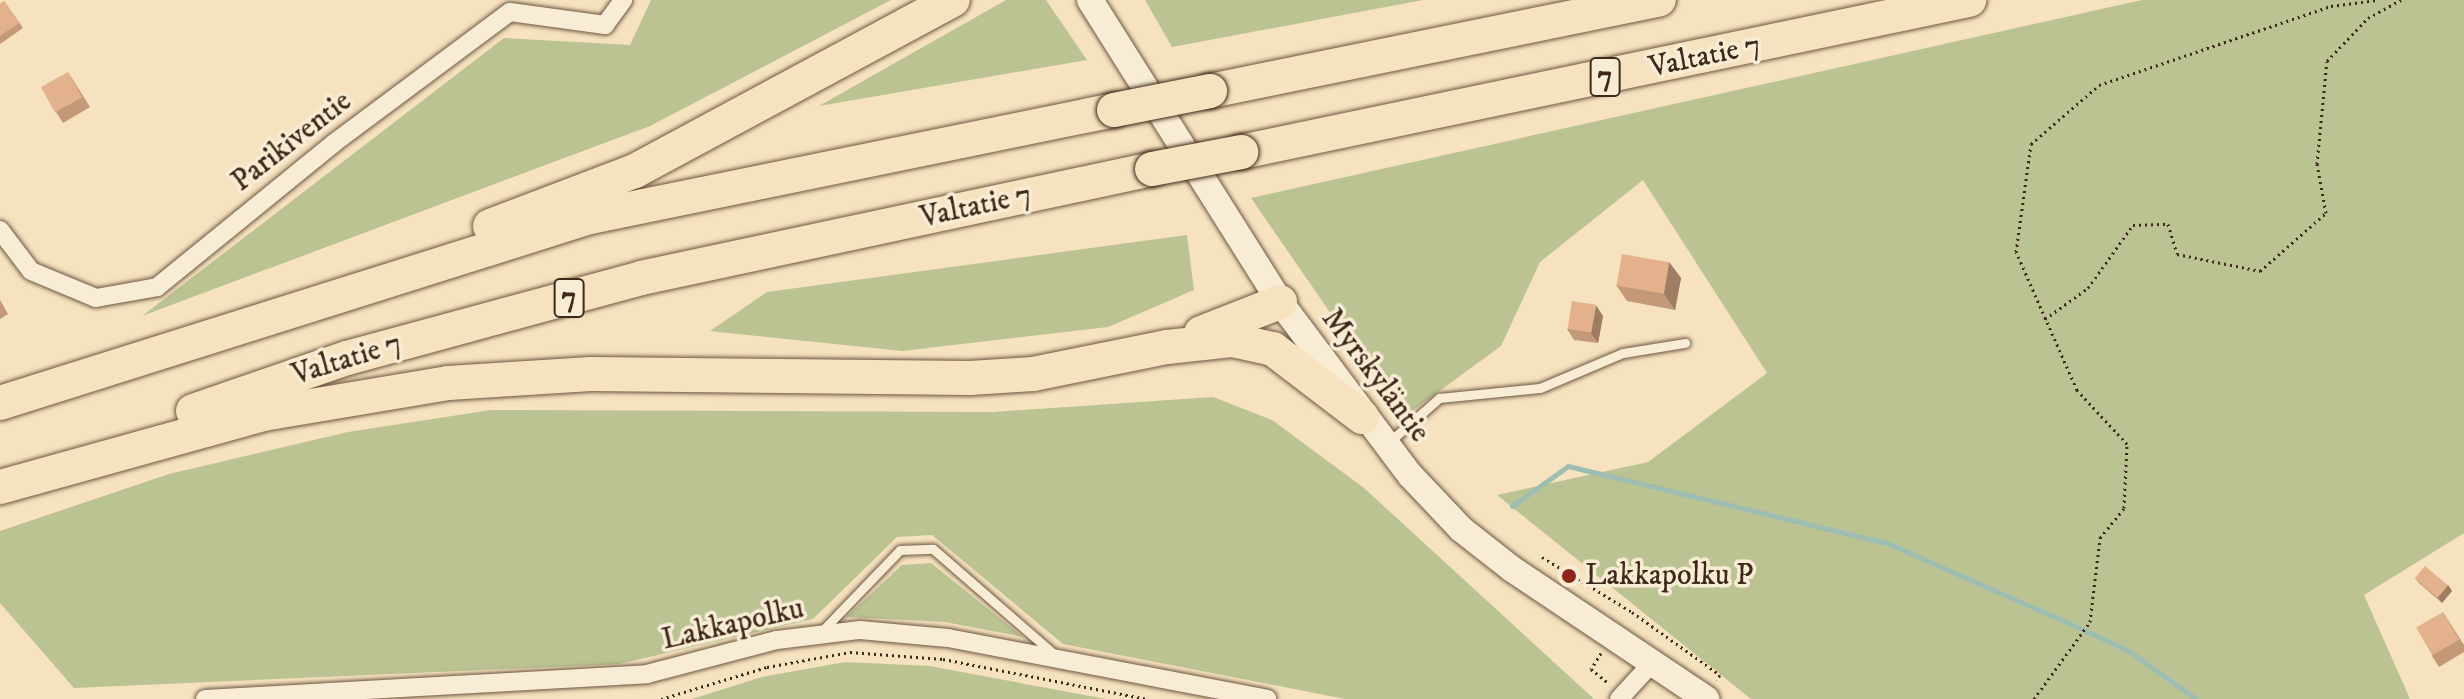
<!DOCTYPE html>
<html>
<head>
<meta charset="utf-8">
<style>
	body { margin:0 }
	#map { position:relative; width:2464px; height:699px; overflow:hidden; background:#f6e2be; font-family:"IM FELL DW Pica",serif }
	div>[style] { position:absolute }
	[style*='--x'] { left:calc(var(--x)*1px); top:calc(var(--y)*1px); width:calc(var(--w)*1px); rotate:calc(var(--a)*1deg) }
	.green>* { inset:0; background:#bbc392 }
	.stream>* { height:5px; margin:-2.5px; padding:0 2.5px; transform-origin:2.5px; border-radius:2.5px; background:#9dbdb2 }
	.path>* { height:3px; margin-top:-1.5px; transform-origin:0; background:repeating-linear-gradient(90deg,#3f2819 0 2px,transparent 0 6px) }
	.roads { filter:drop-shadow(0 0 2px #6d5642) drop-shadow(0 0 2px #6d5642) }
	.lane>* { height:9px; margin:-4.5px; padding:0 4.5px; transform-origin:4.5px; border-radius:4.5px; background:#f9ecd5 }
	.street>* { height:18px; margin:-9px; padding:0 9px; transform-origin:9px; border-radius:9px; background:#f9ecd5 }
	.secondary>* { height:26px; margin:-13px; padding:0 13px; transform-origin:13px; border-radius:13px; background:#f9ecd5 }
	.highway>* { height:34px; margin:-17px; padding:0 17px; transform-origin:17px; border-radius:17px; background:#f6e2be }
	.bridges { filter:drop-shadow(0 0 2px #3f2819) drop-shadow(0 0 2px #3f2819) }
	.highway-bridge>* { height:34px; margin:-17px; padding:0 17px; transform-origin:17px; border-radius:17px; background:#f6e2be }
	.wall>* { inset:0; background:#c39978 }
	.shaded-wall>* { inset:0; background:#9f7d62 }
	.building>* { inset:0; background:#e3b28c; transform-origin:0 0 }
	.dots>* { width:22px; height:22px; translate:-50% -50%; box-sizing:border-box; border:4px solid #f9ecd5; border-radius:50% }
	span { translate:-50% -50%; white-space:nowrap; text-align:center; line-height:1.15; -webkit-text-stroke:7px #f9ecd5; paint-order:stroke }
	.shield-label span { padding:2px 6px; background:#f9ecd5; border:2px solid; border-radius:6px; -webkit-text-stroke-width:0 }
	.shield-label { font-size:28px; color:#3f2819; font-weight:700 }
	.street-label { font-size:30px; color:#3f2819 }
	.poi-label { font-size:30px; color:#3f2819 }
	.left { translate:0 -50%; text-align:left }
</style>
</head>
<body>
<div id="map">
	<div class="green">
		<i style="clip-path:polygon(651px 0,891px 0,650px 126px,142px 316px,504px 38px,630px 45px)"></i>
		<i style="clip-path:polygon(1006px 0,1046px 0,1087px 60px,819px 106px)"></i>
		<i style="clip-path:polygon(1145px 0,1423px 0,1172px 47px)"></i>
		<i style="clip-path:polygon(2142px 0,2464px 0,2464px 533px,2364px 595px,2410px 699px,1751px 699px,1497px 495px,1648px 462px,1767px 373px,1643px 180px,1540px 262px,1501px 346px,1408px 414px,1347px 337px,1251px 198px)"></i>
		<i style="clip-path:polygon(1187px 235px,1194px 290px,1108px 327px,902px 351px,710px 331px,767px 292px)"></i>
		<i style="clip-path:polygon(1213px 397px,1272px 420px,1364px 488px,1594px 699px,1345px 699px,1063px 644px,932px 535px,897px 537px,813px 619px,619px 664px,74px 688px,0 603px,0 531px,169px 474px,348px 432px,491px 410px,993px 412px)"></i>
		<i style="clip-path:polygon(931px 563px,1023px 637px,945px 622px,846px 617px,902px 565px)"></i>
		<i style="clip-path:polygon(845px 662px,930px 666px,1106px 699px,692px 699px,762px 677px)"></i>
	</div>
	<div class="stream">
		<i style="--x:1512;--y:506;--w:69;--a:-35.5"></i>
		<i style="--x:1568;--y:466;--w:328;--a:13.6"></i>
		<i style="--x:1887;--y:543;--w:215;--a:23.8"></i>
		<i style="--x:2086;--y:631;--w:47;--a:24.9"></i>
		<i style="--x:2129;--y:651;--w:82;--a:35.6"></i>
	</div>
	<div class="path">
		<i style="--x:2045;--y:319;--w:53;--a:-35.8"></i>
		<i style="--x:2088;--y:288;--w:77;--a:-54.5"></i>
		<i style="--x:2133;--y:225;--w:35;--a:-2"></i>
		<i style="--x:2168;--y:224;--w:31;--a:73"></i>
		<i style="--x:2177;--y:254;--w:85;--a:11.6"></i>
		<i style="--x:2260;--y:271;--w:88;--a:-41.3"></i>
		<i style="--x:2326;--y:213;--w:50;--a:-100.4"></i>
		<i style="--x:2317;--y:164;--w:103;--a:-84.5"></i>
		<i style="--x:2327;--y:61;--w:59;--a:-46.4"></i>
		<i style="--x:2368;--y:18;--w:38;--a:-29"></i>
		<i style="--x:1542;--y:557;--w:105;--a:31.4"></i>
		<i style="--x:1632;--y:612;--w:108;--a:35.6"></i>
		<i style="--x:1720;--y:675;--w:6;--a:129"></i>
		<i style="--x:1601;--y:653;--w:19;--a:122"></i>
		<i style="--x:1591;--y:669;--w:22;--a:39"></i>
		<i style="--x:661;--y:699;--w:111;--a:-16.8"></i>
		<i style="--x:767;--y:667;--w:84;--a:-10.2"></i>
		<i style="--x:850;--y:652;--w:93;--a:4.3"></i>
		<i style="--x:943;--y:659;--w:208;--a:11.1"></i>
		<i style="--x:2034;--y:699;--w:95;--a:-54"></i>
		<i style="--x:2090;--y:622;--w:85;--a:-83.2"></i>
		<i style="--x:2100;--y:538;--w:38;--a:-51"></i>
		<i style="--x:2124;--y:508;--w:64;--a:-87.3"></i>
		<i style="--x:2127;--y:444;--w:74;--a:-132.8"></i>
		<i style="--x:2077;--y:390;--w:151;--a:-113.8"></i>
		<i style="--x:2016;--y:252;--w:109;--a:-82.1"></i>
		<i style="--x:2031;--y:144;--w:90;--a:-40.9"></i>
		<i style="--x:2099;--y:85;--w:245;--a:-18.8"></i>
		<i style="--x:2331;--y:6;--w:46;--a:-7.4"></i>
	</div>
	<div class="roads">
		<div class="lane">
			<i style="--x:1389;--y:442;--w:67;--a:-41.3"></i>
			<i style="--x:1439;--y:398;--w:101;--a:-5.7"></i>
			<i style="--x:1540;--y:388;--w:90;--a:-22.9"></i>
			<i style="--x:1623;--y:353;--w:63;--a:-9.2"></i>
			<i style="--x:820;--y:633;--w:115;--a:-46.1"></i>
			<i style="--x:900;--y:550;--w:33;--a:-2"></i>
			<i style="--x:933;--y:549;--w:160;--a:41"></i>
		</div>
		<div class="street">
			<i style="--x:0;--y:230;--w:51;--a:52.9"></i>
			<i style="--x:31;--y:271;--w:70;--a:22.6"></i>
			<i style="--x:96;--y:298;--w:62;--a:-10.2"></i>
			<i style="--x:157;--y:287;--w:228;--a:-39.1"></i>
			<i style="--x:334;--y:143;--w:219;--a:-36.7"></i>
			<i style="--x:510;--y:12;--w:96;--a:7.8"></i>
			<i style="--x:605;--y:25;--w:31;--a:-54"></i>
			<i style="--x:205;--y:699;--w:443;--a:-3.2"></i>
			<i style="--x:647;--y:674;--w:134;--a:-14.7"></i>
			<i style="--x:777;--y:640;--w:84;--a:-6.9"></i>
			<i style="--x:860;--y:630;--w:88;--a:5.2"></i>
			<i style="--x:948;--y:638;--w:325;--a:10.8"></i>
			<i style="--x:1619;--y:699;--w:52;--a:-47.4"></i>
		</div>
		<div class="secondary">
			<i style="--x:1090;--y:0;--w:357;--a:57.8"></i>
			<i style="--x:1280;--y:302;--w:216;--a:53.1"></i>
			<i style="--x:1410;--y:475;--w:74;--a:46.6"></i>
			<i style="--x:1461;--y:529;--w:65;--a:38.1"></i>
			<i style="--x:1512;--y:569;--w:234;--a:33.8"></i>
		</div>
		<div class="highway">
			<i style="--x:1210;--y:91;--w:458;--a:-11.5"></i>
			<i style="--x:1241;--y:152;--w:744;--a:-11.79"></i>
			<i style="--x:490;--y:226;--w:155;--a:-20.8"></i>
			<i style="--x:635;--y:171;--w:361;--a:-28.3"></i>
			<i style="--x:1201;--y:333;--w:85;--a:-21.4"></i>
			<i style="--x:0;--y:403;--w:619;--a:-17.5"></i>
			<i style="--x:590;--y:217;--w:535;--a:-11.54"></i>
			<i style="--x:193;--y:411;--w:163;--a:-19"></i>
			<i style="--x:347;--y:358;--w:305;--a:-15.2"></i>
			<i style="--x:641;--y:278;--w:522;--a:-12.04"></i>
			<i style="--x:0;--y:487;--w:273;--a:-15.5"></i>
			<i style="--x:263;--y:414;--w:188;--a:-9.5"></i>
			<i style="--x:448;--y:383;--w:143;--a:-3.6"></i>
			<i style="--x:591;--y:374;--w:379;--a:0.6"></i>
			<i style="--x:970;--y:378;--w:63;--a:-3.6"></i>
			<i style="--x:1033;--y:374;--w:137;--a:-11.4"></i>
			<i style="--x:1167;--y:347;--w:65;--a:-6.1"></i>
			<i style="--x:1232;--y:340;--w:42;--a:12.4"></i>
			<i style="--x:1273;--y:349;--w:112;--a:37.4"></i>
		</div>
	</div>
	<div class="bridges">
		<div class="highway-bridge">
			<i style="--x:1114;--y:110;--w:98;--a:-11.2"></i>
			<i style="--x:1152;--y:169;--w:91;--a:-10.8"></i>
		</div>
	</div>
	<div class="wall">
		<i style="clip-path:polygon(4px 1px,23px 28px,0 44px,0 4px)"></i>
		<i style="clip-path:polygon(68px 72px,90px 107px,63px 123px,56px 112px)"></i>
		<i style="clip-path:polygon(1669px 262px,1681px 278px,1675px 310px,1627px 301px,1616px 285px)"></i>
		<i style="clip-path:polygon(0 300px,8px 314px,0 319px)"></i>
		<i style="clip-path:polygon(1603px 316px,1598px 343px,1574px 340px,1567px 329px)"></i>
		<i style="clip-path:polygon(2415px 578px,2448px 585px,2452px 591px,2442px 603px,2419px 583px)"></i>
		<i style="clip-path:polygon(2443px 612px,2464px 645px,2464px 652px,2439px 667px,2432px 656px)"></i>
	</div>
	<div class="shaded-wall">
		<i style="clip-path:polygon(1669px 262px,1681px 278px,1675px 310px,1664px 294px)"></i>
		<i style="clip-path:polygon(1596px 305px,1603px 316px,1598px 343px,1591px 333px)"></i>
		<i style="clip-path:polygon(2448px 585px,2452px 591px,2442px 603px,2438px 597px)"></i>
	</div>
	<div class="building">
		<i style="clip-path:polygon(4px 1px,19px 23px,0 36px,0 4px)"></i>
		<i style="left:68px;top:72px;width:29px;height:31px;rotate:61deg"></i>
		<i style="left:1622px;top:254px;width:48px;height:32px;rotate:10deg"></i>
		<i style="left:1572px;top:301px;width:24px;height:28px;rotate:9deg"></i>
		<i style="left:2425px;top:566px;width:30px;height:16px;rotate:40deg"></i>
		<i style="left:2443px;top:612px;width:32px;height:31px;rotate:60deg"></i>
	</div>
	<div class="dots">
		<i style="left:1569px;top:576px;background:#8f2418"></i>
	</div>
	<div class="shield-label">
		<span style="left:1605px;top:77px">7</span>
		<span style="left:569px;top:298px">7</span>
	</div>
	<div class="street-label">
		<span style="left:1705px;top:57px;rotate:-12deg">Valtatie 7</span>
		<span style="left:292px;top:142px;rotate:-38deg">Parikiventie</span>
		<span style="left:976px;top:207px;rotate:-12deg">Valtatie 7</span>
		<span style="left:347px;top:360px;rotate:-17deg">Valtatie 7</span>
		<span style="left:1375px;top:376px;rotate:53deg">Myrskyläntie</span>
		<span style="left:733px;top:625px;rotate:-13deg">Lakkapolku</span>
	</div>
	<div class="poi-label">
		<span class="left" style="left:1585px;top:576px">Lakkapolku P</span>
	</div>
</div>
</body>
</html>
